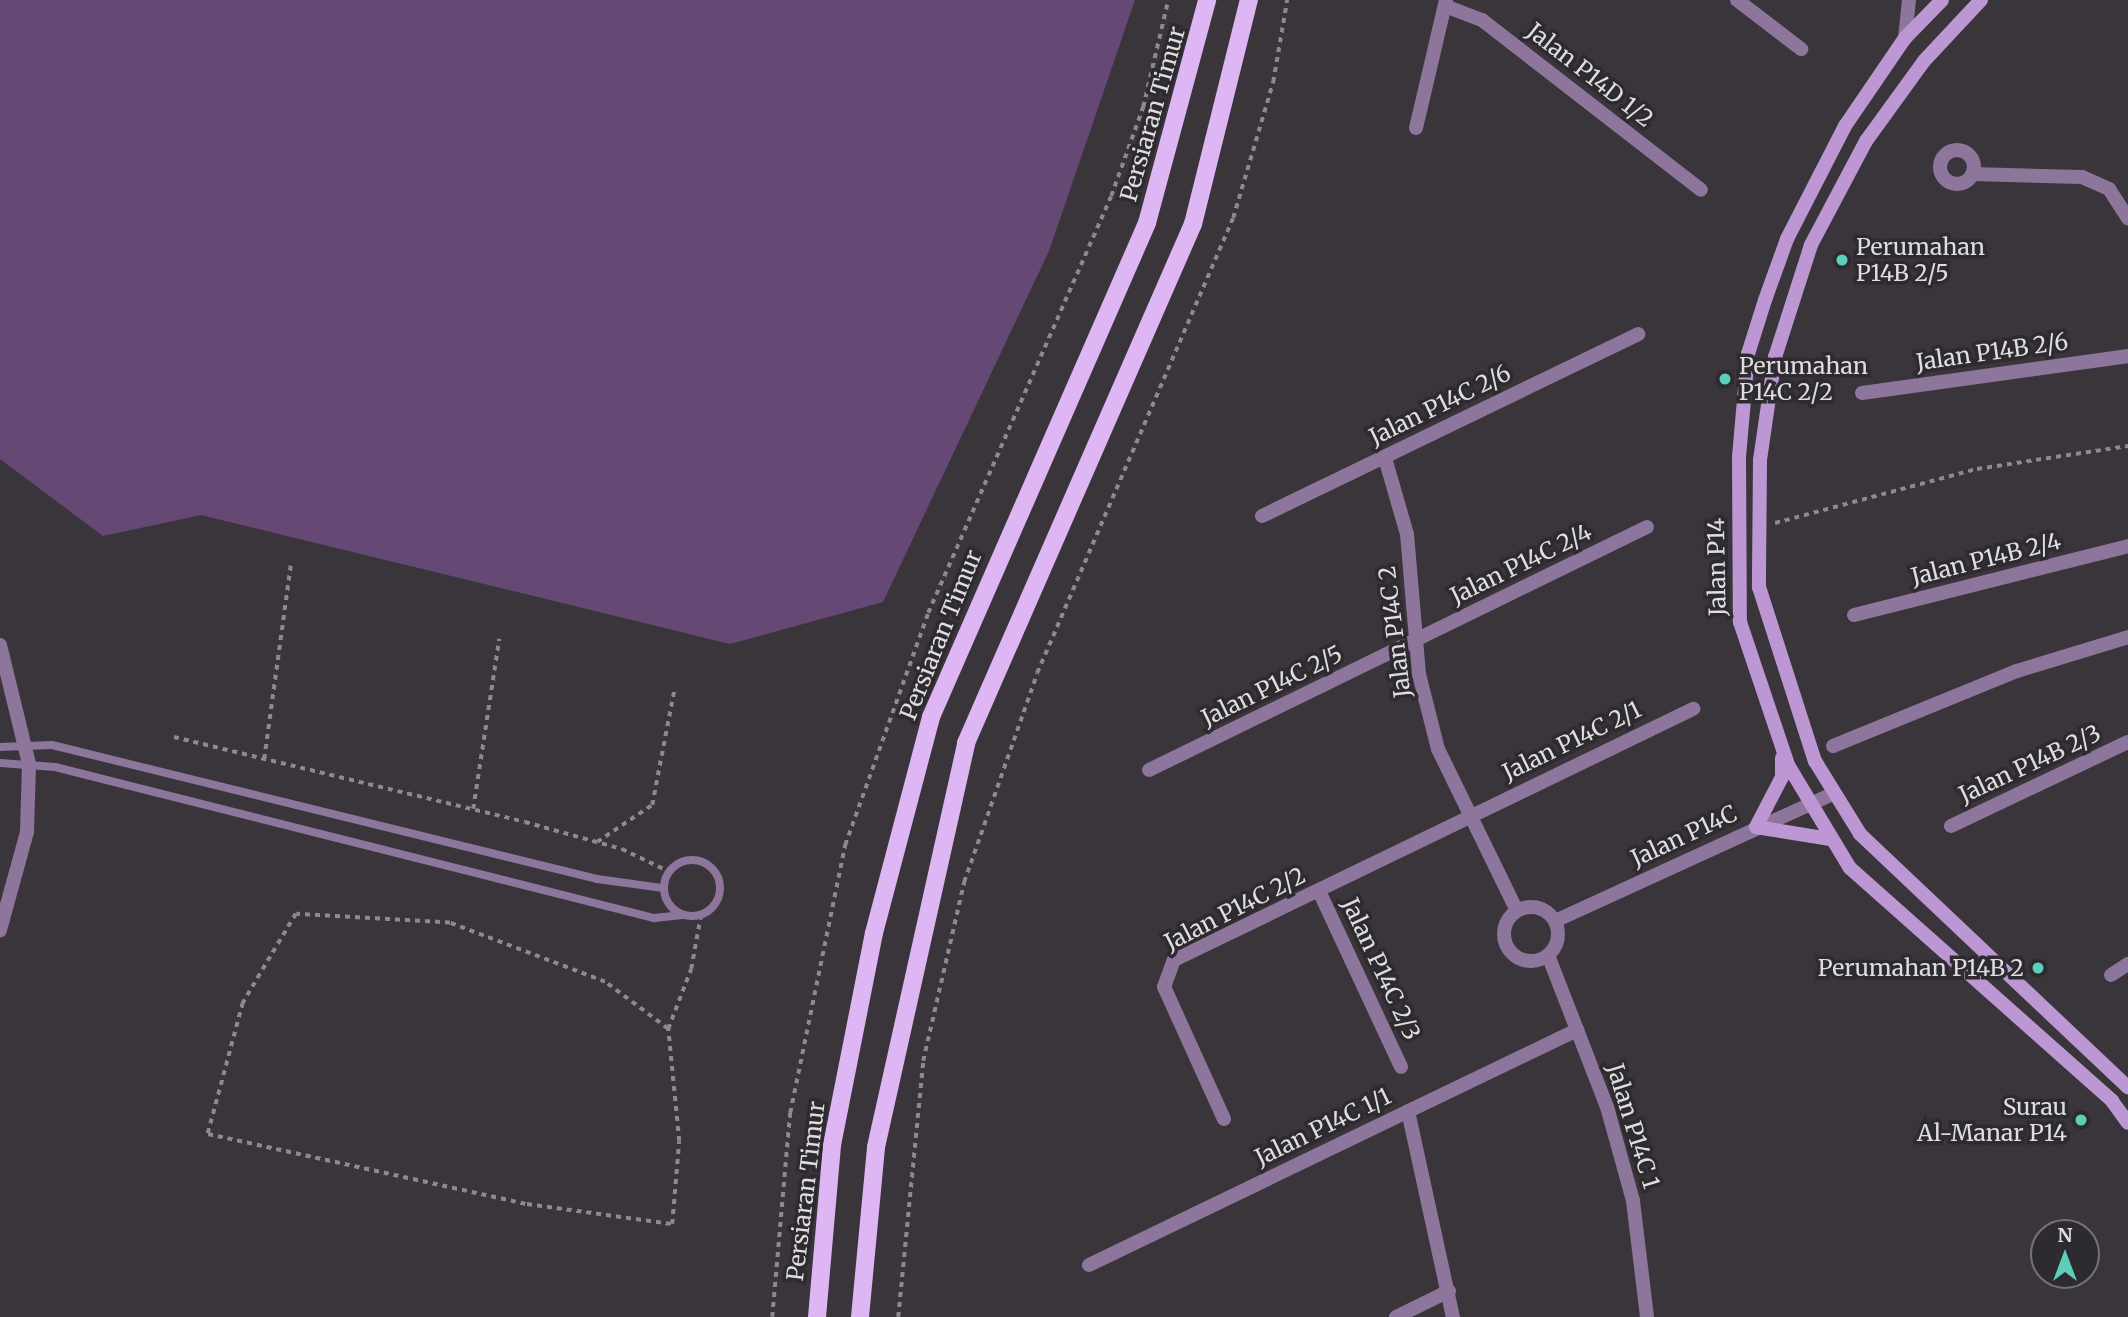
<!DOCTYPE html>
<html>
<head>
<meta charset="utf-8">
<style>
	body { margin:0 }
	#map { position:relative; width:2128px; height:1317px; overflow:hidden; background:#39353b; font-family:Merriweather,serif }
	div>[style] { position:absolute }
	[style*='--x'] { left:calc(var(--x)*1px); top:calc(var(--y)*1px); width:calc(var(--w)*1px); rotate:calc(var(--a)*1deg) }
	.green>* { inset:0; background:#654974 }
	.path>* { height:3.5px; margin-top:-1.75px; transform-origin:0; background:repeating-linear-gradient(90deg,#8d8a8e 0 5px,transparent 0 10px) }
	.service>* { height:8px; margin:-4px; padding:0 4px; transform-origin:4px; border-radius:4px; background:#8d759b }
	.service>.ring { margin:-4px; padding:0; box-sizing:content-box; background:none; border:8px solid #8d759b; border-radius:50% }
	.minor>* { height:14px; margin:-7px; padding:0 7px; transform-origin:7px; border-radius:7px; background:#8d759b }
	.minor>.ring { margin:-7px; padding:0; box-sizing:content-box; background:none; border:14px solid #8d759b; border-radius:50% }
	.tertiary>* { height:14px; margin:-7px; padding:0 7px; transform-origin:7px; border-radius:7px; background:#8d759b }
	.secondary>* { height:14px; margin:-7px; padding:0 7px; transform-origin:7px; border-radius:7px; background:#bd97d4 }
	.primary>* { height:18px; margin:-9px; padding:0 9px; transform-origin:9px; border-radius:9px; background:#deb6f4 }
	.dots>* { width:19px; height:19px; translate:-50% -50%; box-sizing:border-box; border:4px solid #2e2b30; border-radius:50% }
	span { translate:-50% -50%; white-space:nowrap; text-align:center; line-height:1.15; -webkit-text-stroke:7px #2e2b30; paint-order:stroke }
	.street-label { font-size:23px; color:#dfdde0 }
	.poi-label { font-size:23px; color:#dfdde0 }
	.left { translate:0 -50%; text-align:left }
	.right { translate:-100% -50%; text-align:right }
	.north { position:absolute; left:2030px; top:1219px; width:70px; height:70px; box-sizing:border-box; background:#2e2b30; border:2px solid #757276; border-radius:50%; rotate:0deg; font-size:19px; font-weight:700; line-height:28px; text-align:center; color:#dfdde0 }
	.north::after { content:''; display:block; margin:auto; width:24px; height:32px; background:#5cceba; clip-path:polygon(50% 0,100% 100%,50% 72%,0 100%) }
</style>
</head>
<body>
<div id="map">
	<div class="green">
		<i style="clip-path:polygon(0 0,1135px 0,1049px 251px,883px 602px,730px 644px,201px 515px,103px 536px,0 459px)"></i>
	</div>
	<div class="path">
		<i style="--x:1775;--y:523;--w:209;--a:-15"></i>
		<i style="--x:1977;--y:469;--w:153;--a:-8.7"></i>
		<i style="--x:174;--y:737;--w:361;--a:13.6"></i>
		<i style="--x:525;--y:822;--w:101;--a:15.6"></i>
		<i style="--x:622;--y:849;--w:51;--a:25.6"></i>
		<i style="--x:264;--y:759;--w:198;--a:-82.2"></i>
		<i style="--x:473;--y:809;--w:172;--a:-81.3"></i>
		<i style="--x:597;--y:842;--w:66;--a:-33.9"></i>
		<i style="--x:652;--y:805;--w:116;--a:-79.1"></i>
		<i style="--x:668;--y:1029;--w:79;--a:-143.3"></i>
		<i style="--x:605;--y:982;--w:166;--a:-159.2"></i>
		<i style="--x:450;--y:923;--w:154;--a:-176.7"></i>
		<i style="--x:296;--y:914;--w:104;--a:120.8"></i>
		<i style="--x:243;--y:1003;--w:136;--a:105"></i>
		<i style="--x:208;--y:1134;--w:327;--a:12.4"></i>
		<i style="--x:527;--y:1204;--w:146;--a:7.9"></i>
		<i style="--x:672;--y:1224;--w:83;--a:-85.2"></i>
		<i style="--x:679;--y:1141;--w:113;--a:-95.6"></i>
		<i style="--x:668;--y:1029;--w:64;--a:-69"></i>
		<i style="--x:691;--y:969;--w:56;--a:-79.7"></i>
		<i style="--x:772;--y:1317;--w:205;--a:-85"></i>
		<i style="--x:790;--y:1113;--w:274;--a:-78.4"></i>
		<i style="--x:845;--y:845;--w:246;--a:-70.3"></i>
		<i style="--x:928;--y:613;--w:455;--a:-66.3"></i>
		<i style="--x:1111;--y:196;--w:95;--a:-70.2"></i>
		<i style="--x:1143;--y:107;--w:110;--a:-76.8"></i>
		<i style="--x:898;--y:1317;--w:257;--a:-84.4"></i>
		<i style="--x:923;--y:1061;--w:184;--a:-77.1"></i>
		<i style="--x:964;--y:882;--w:221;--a:-70.7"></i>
		<i style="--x:1037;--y:673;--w:495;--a:-66.7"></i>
		<i style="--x:1233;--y:218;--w:142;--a:-73.6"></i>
		<i style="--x:1273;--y:82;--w:83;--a:-80.3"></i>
	</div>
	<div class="service">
		<i style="--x:0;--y:747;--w:52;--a:-2.2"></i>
		<i style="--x:52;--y:745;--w:561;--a:13.81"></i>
		<i style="--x:597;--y:879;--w:67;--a:7.8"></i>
		<i style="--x:0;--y:763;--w:55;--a:4.2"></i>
		<i style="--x:55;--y:767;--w:618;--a:14.15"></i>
		<i style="--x:654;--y:918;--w:29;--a:-6"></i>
		<i class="ring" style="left:664px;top:860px;width:48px;height:48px"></i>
	</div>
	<div class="minor">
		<i style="--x:1737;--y:0;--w:81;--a:37.4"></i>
		<i style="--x:1445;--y:6;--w:40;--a:21"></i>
		<i style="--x:1482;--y:20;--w:277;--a:37.8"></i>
		<i style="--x:1905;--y:38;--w:38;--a:-84"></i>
		<i style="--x:1416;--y:128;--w:131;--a:-76.8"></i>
		<i class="ring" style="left:1940px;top:150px;width:20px;height:20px"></i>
		<i style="--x:1972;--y:174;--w:110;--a:1.6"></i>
		<i style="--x:2082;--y:177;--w:30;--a:24"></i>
		<i style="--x:2109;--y:189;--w:35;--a:57"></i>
		<i style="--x:1862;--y:393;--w:269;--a:-7.9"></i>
		<i style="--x:1385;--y:458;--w:79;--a:73.9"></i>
		<i style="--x:1407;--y:534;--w:141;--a:85.1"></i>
		<i style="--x:1419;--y:674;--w:77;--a:75.8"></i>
		<i style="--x:1438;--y:749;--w:180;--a:64"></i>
		<i style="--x:1262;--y:516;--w:418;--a:-25.8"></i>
		<i style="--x:1854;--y:615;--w:283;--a:-14.1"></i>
		<i style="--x:1833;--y:746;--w:199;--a:-22.2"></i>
		<i style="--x:2017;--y:671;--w:116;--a:-17"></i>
		<i style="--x:1149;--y:770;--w:554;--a:-26.01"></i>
		<i style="--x:1951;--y:826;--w:196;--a:-25.4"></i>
		<i style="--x:1319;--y:891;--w:194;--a:65"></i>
		<i class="ring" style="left:1504px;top:907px;width:40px;height:40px"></i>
		<i style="--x:1555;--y:921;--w:305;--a:-24.6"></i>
		<i style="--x:1548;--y:955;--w:163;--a:68.8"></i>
		<i style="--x:1607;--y:1107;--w:98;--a:74.5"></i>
		<i style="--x:1633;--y:1201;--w:117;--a:83.1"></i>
		<i style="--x:2111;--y:975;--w:20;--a:-33"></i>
		<i style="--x:1408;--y:1111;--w:211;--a:77.7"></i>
		<i style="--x:1224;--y:1119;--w:145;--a:-114.4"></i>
		<i style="--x:1164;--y:987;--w:29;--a:-70"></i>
		<i style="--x:1174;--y:960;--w:577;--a:-25.81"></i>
		<i style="--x:1089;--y:1265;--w:542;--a:-25.71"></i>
		<i style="--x:1396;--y:1317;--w:59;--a:-26.1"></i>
	</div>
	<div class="tertiary">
		<i style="--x:0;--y:645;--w:122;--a:76.3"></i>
		<i style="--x:29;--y:764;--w:68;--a:91.7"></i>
		<i style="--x:27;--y:832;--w:102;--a:105.4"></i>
	</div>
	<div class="secondary">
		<i style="--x:1942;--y:0;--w:53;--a:134.2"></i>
		<i style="--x:1905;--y:38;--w:107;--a:124.3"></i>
		<i style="--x:1845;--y:126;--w:127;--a:117.2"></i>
		<i style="--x:1787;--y:239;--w:65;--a:109.8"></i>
		<i style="--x:1765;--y:300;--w:57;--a:107.5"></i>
		<i style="--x:1748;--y:354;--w:102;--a:95"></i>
		<i style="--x:1739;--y:456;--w:166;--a:89.7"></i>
		<i style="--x:1740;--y:622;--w:151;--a:71.4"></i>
		<i style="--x:1788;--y:765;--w:120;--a:59"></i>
		<i style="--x:1850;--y:868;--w:351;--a:41.6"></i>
		<i style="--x:2112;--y:1101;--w:27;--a:54"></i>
		<i style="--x:1981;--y:0;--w:83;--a:133.1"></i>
		<i style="--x:1924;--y:61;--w:99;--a:125.9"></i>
		<i style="--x:1866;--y:141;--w:118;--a:117.9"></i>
		<i style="--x:1811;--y:245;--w:118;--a:107.8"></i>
		<i style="--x:1775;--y:357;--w:104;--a:98.3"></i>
		<i style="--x:1760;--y:460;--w:127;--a:90.5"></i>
		<i style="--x:1759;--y:587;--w:183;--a:72.2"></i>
		<i style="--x:1815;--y:761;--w:86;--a:58.3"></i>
		<i style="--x:1860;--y:834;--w:369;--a:43.4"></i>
		<i style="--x:1782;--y:758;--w:19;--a:90"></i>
		<i style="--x:1782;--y:777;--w:56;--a:117.5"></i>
		<i style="--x:1756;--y:827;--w:74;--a:9.3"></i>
	</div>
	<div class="primary">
		<i style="--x:817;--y:1317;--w:173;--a:-85"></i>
		<i style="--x:832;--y:1145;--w:216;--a:-78.8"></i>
		<i style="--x:874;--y:933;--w:223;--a:-75.2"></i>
		<i style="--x:931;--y:717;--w:539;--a:-66.38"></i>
		<i style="--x:1147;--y:223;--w:231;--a:-74.9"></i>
		<i style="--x:860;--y:1317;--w:171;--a:-84.6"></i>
		<i style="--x:876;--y:1147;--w:414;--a:-77.4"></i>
		<i style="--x:966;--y:743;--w:566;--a:-66.38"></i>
		<i style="--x:1193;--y:224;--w:231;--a:-76"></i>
	</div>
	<div class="dots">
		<i style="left:1842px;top:260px;background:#5cceba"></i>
		<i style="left:1725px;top:379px;background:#5cceba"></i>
		<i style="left:2038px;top:968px;background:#5cceba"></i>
		<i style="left:2081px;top:1120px;background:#5cceba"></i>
	</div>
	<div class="street-label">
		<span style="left:1590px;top:75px;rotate:38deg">Jalan P14D 1/2</span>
		<span style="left:1153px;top:114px;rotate:-74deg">Persiaran Timur</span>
		<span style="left:1992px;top:352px;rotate:-8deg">Jalan P14B 2/6</span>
		<span style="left:1440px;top:405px;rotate:-26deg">Jalan P14C 2/6</span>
		<span style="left:1986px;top:559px;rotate:-14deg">Jalan P14B 2/4</span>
		<span style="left:1521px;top:564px;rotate:-26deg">Jalan P14C 2/4</span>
		<span style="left:1717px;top:567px;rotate:-91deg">Jalan P14</span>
		<span style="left:1395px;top:632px;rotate:-97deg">Jalan P14C 2</span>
		<span style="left:941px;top:635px;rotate:-68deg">Persiaran Timur</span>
		<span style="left:1272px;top:686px;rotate:-26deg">Jalan P14C 2/5</span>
		<span style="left:1572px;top:741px;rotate:-26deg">Jalan P14C 2/1</span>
		<span style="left:2030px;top:764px;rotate:-25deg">Jalan P14B 2/3</span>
		<span style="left:1684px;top:836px;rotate:-25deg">Jalan P14C</span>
		<span style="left:1235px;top:909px;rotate:-27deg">Jalan P14C 2/2</span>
		<span style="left:1381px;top:969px;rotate:65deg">Jalan P14C 2/3</span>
		<span style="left:1633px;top:1126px;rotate:73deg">Jalan P14C 1</span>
		<span style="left:1323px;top:1127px;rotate:-26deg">Jalan P14C 1/1</span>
		<span style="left:806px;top:1191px;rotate:-83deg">Persiaran Timur</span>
	</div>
	<div class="poi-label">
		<span class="left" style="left:1856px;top:260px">Perumahan<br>P14B 2/5</span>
		<span class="left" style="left:1739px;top:379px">Perumahan<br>P14C 2/2</span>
		<span class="right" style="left:2024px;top:968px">Perumahan P14B 2</span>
		<span class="right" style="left:2067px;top:1120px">Surau<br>Al-Manar P14</span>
	</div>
	<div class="north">N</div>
</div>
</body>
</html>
